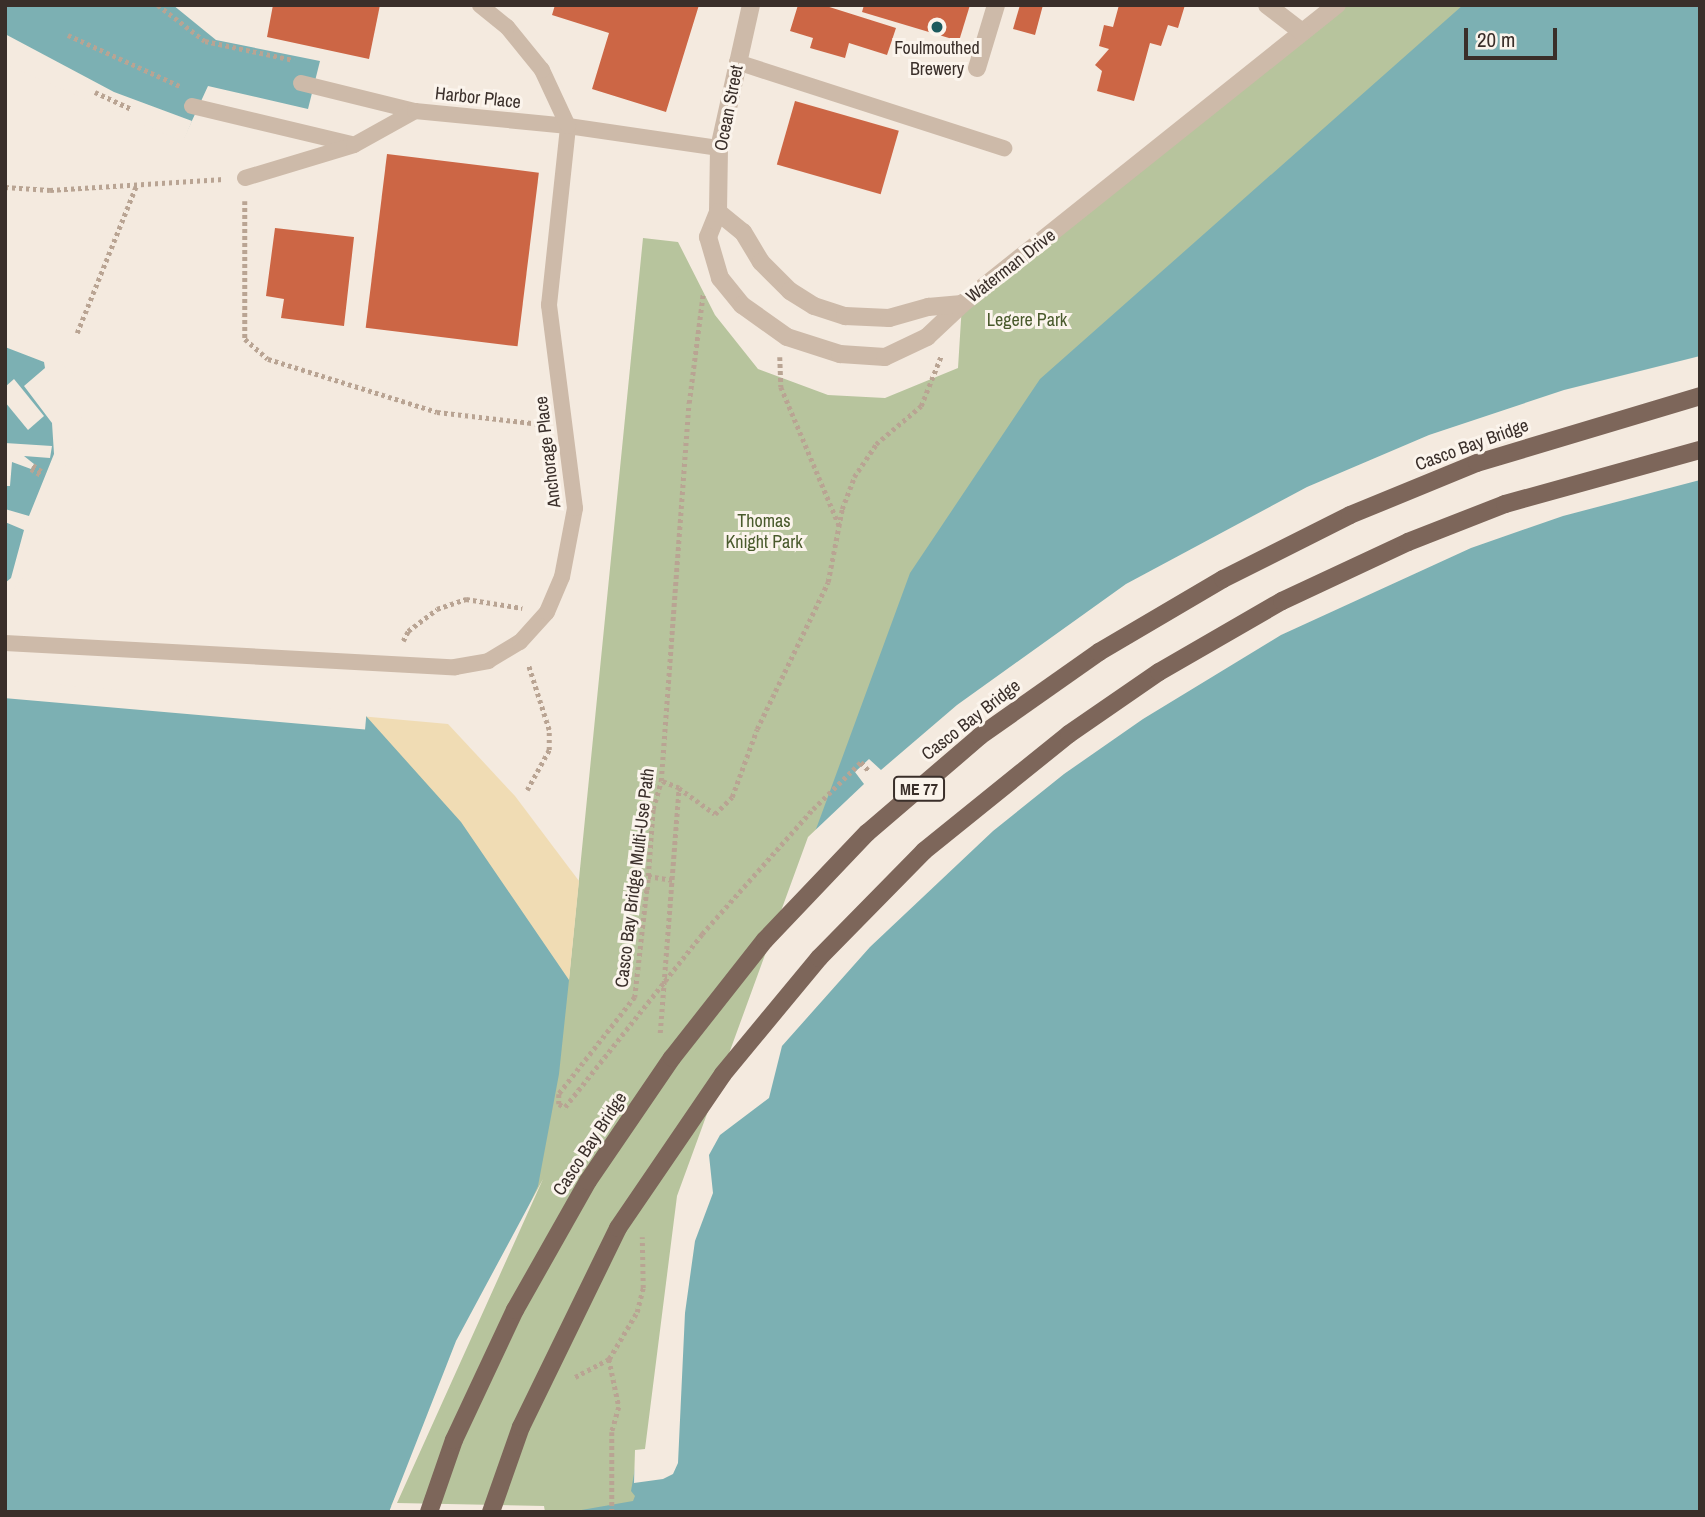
<!DOCTYPE html>
<html>
<head>
<meta charset="utf-8">
<style>
	body { margin:0 }
	#map { position:relative; width:1705px; height:1517px; overflow:hidden; background:#f4eadf; font-family:"Archivo Narrow",sans-serif }
	div>[style] { position:absolute }
	[style*='--x'] { left:calc(var(--x)*1px); top:calc(var(--y)*1px); width:calc(var(--w)*1px); rotate:calc(var(--a)*1deg) }
	.green>* { inset:0; background:#b7c49d }
	.sand>* { inset:0; background:#f0dcb4 }
	.water>* { inset:0; background:#7cb0b3 }
	.pier>* { inset:0; background:#f4eadf; transform-origin:0 0 }
	.building>* { inset:0; background:#cc6645; transform-origin:0 0 }
	.path>* { height:4.5px; margin-top:-2.25px; transform-origin:0; background:repeating-linear-gradient(90deg,#b9a493 0 3.5px,transparent 0 7px) }
	.lane>* { height:16px; margin:-8px; padding:0 8px; transform-origin:8px; border-radius:8px; background:#cdbaa9 }
	.street>* { height:18px; margin:-9px; padding:0 9px; transform-origin:9px; border-radius:9px; background:#cdbaa9 }
	.path-bridge>* { height:4.5px; margin-top:-2.25px; transform-origin:0; background:repeating-linear-gradient(90deg,#b9a493 0 3.5px,transparent 0 7px) }
	.primary-bridge>* { height:18px; margin:-9px; padding:0 9px; transform-origin:9px; border-radius:9px; background:#7d665a }
	.dots>* { width:19px; height:19px; translate:-50% -50%; box-sizing:border-box; border:4px solid #fbf4ec; border-radius:50% }
	span { translate:-50% -50%; white-space:nowrap; text-align:center; line-height:1.15; -webkit-text-stroke:6px #fbf4ec; paint-order:stroke }
	.shield-label span { padding:2px 5px; background:#fbf4ec; border:2px solid; border-radius:5px; -webkit-text-stroke-width:0 }
	.shield-label { font-size:16px; color:#3a2f2a; font-weight:700 }
	.poi-label { font-size:18px; color:#3a2f2a }
	.street-label { font-size:18px; color:#3a2f2a }
	.park-label { font-size:18px; color:#495a2c }
	.frame { position:absolute; inset:0; border:7px solid #3a2f2a; pointer-events:none }
	.scale { position:absolute; left:1464px; top:28px; width:93px; height:32px; box-sizing:border-box; border:4px solid #3a2f2a; border-top:0; padding-left:9px; font-size:21px; line-height:24px; white-space:nowrap; color:#3a2f2a; -webkit-text-stroke:5px #fbf4ec; paint-order:stroke }
</style>
</head>
<body>
<div id="map">
	<div class="green">
		<i style="clip-path:polygon(1337px 5px,1700px 5px,1700px 1512px,5px 1512px,5px 683px,569px 979px,643px 238px,678px 242px,715px 315px,758px 369px,828px 395px,885px 398px,958px 368px,962px 304px)"></i>
	</div>
	<div class="sand">
		<i style="clip-path:polygon(326px 713px,448px 724px,515px 796px,579px 881px,569px 980px,536px 1012px)"></i>
	</div>
	<div class="water">
		<i style="clip-path:polygon(5px 5px,173px 5px,216px 40px,320px 61px,308px 109px,208px 86px,184px 138px,5px 60px)"></i>
		<i style="clip-path:polygon(1463px 5px,1700px 5px,1700px 1512px,570px 1512px,633px 1501px,635px 1496px,631px 1491px,638px 1451px,648px 1452px,677px 1208px,910px 573px,1040px 379px)"></i>
		<i style="clip-path:polygon(5px 336px,45px 351px,87px 394px,5px 598px)"></i>
		<i style="clip-path:polygon(5px 683px,366px 716px,461px 822px,569px 980px,559px 1074px,538px 1186px,391px 1506px,545px 1512px,5px 1512px)"></i>
	</div>
	<div class="pier">
		<i style="clip-path:polygon(5px 34px,114px 92px,192px 121px,183px 142px,5px 64px)"></i>
		<i style="clip-path:polygon(5px 333px,47px 348px,90px 392px,33px 564px,5px 601px,5px 583px,11px 578px,24px 530px,5px 522px,5px 509px,29px 516px,54px 454px,52px 423px,24px 386px,45px 368px,44px 362px,5px 347px)"></i>
		<i style="clip-path:polygon(1700px 356px,1700px 480px,1563px 516px,1471px 548px,1281px 635px,1143px 719px,1064px 774px,993px 831px,870px 947px,782px 1046px,769px 1098px,720px 1135px,709px 1155px,713px 1193px,695px 1241px,685px 1313px,678px 1463px,673px 1474px,663px 1479px,634px 1483px,635px 1450px,645px 1449px,677px 1196px,808px 837px,864px 784px,855px 772px,869px 759px,881px 770px,957px 705px,1126px 584px,1307px 487px,1429px 435px,1564px 390px)"></i>
		<i style="clip-path:polygon(14px 379px,44px 416px,28px 430px,5px 402px,5px 387px)"></i>
		<i style="clip-path:polygon(5px 443px,52px 446px,50px 458px,24px 456px,34px 464px,31px 469px,12px 462px,10px 486px,5px 486px)"></i>
		<i style="left:5px;top:680px;width:363px;height:18px;rotate:5deg"></i>
		<i style="clip-path:polygon(543px 1179px,397px 1503px,544px 1506px,545px 1512px,389px 1512px,456px 1341px)"></i>
	</div>
	<div class="building">
		<i style="clip-path:polygon(273px 5px,380px 5px,369px 59px,267px 37px)"></i>
		<i style="clip-path:polygon(555px 5px,699px 5px,666px 112px,592px 89px,609px 33px,552px 15px)"></i>
		<i style="clip-path:polygon(798px 5px,823px 5px,896px 28px,887px 55px,849px 43px,845px 58px,810px 48px,813px 38px,790px 31px)"></i>
		<i style="clip-path:polygon(864px 5px,970px 5px,959px 41px,862px 12px)"></i>
		<i style="clip-path:polygon(1020px 5px,1043px 5px,1035px 35px,1013px 29px)"></i>
		<i style="clip-path:polygon(1119px 5px,1185px 5px,1178px 28px,1168px 25px,1161px 46px,1150px 43px,1134px 101px,1097px 91px,1102px 71px,1095px 65px,1109px 49px,1099px 46px,1104px 25px,1113px 27px)"></i>
		<i style="left:795px;top:101px;width:108px;height:66px;rotate:16deg"></i>
		<i style="left:387px;top:154px;width:153px;height:175px;rotate:7deg"></i>
		<i style="clip-path:polygon(275px 228px,354px 237px,344px 326px,281px 318px,284px 299px,266px 296px)"></i>
	</div>
	<div class="path">
		<i style="--x:158;--y:5;--w:59;--a:37.5"></i>
		<i style="--x:205;--y:41;--w:91;--a:12.1"></i>
		<i style="--x:68;--y:35;--w:123;--a:24.5"></i>
		<i style="--x:95;--y:92;--w:40;--a:25"></i>
		<i style="--x:5;--y:187;--w:45;--a:3.8"></i>
		<i style="--x:50;--y:190;--w:174;--a:-3.6"></i>
		<i style="--x:245;--y:201;--w:138;--a:90"></i>
		<i style="--x:245;--y:339;--w:30;--a:41"></i>
		<i style="--x:268;--y:359;--w:177;--a:17.4"></i>
		<i style="--x:437;--y:412;--w:104;--a:6.6"></i>
		<i style="--x:77;--y:333;--w:158;--a:-68.1"></i>
		<i style="--x:780;--y:357;--w:30;--a:88"></i>
		<i style="--x:781;--y:387;--w:150;--a:67.2"></i>
		<i style="--x:33;--y:465;--w:14;--a:36"></i>
		<i style="--x:31;--y:469;--w:12;--a:31"></i>
		<i style="--x:403;--y:641;--w:11;--a:-63"></i>
		<i style="--x:408;--y:631;--w:36;--a:-37"></i>
		<i style="--x:437;--y:609;--w:31;--a:-19"></i>
		<i style="--x:466;--y:599;--w:57;--a:9.1"></i>
		<i style="--x:679;--y:788;--w:44;--a:35.8"></i>
		<i style="--x:715;--y:814;--w:24;--a:-45"></i>
		<i style="--x:732;--y:797;--w:72;--a:-69.8"></i>
		<i style="--x:757;--y:729;--w:163;--a:-64.2"></i>
		<i style="--x:828;--y:582;--w:74;--a:-79.1"></i>
		<i style="--x:842;--y:509;--w:34;--a:-69"></i>
		<i style="--x:854;--y:477;--w:40;--a:-56"></i>
		<i style="--x:876;--y:444;--w:59;--a:-40.2"></i>
		<i style="--x:921;--y:406;--w:54;--a:-68.2"></i>
		<i style="--x:527;--y:790;--w:46;--a:-61.2"></i>
		<i style="--x:549;--y:750;--w:20;--a:-90"></i>
		<i style="--x:549;--y:730;--w:69;--a:-107.7"></i>
		<i style="--x:648;--y:876;--w:25;--a:9"></i>
		<i style="--x:647;--y:890;--w:81;--a:-85.8"></i>
		<i style="--x:653;--y:809;--w:29;--a:-74"></i>
		<i style="--x:661;--y:781;--w:379;--a:-85.8"></i>
		<i style="--x:689;--y:403;--w:110;--a:-82.7"></i>
		<i style="--x:660;--y:1033;--w:246;--a:-85.6"></i>
		<i style="--x:679;--y:788;--w:19;--a:-159"></i>
		<i style="--x:609;--y:1359;--w:49;--a:78.2"></i>
		<i style="--x:619;--y:1407;--w:26;--a:106"></i>
		<i style="--x:612;--y:1432;--w:80;--a:90"></i>
		<i style="--x:575;--y:1377;--w:38;--a:-28"></i>
		<i style="--x:609;--y:1359;--w:55;--a:-59.2"></i>
		<i style="--x:637;--y:1312;--w:25;--a:-76"></i>
		<i style="--x:643;--y:1288;--w:51;--a:-91.1"></i>
	</div>
	<div class="lane">
		<i style="--x:737;--y:62;--w:281;--a:17.9"></i>
		<i style="--x:301;--y:83;--w:117;--a:13.8"></i>
		<i style="--x:192;--y:106;--w:163;--a:13.4"></i>
		<i style="--x:245;--y:178;--w:114;--a:-16.8"></i>
		<i style="--x:354;--y:145;--w:70;--a:-29.1"></i>
		<i style="--x:415;--y:111;--w:154;--a:5.6"></i>
		<i style="--x:568;--y:126;--w:153;--a:8.3"></i>
		<i style="--x:5;--y:643;--w:451;--a:3.1"></i>
		<i style="--x:455;--y:667;--w:34;--a:-10"></i>
		<i style="--x:488;--y:661;--w:37;--a:-31"></i>
		<i style="--x:520;--y:642;--w:40;--a:-48"></i>
		<i style="--x:547;--y:612;--w:38;--a:-67"></i>
		<i style="--x:562;--y:577;--w:70;--a:-79.3"></i>
		<i style="--x:575;--y:508;--w:205;--a:-97.3"></i>
		<i style="--x:549;--y:305;--w:180;--a:-83.9"></i>
		<i style="--x:568;--y:126;--w:62;--a:-114.9"></i>
		<i style="--x:542;--y:70;--w:55;--a:-129.1"></i>
		<i style="--x:507;--y:27;--w:35;--a:-141"></i>
	</div>
	<div class="street">
		<i style="--x:751;--y:5;--w:147;--a:102.6"></i>
		<i style="--x:719;--y:148;--w:64;--a:90.9"></i>
		<i style="--x:718;--y:212;--w:27;--a:112"></i>
		<i style="--x:708;--y:237;--w:43;--a:73.7"></i>
		<i style="--x:720;--y:278;--w:35;--a:51"></i>
		<i style="--x:742;--y:305;--w:55;--a:35.4"></i>
		<i style="--x:787;--y:337;--w:56;--a:17.8"></i>
		<i style="--x:840;--y:354;--w:45;--a:3.8"></i>
		<i style="--x:885;--y:357;--w:47;--a:-25.5"></i>
		<i style="--x:927;--y:337;--w:48;--a:-43.3"></i>
		<i style="--x:962;--y:304;--w:480;--a:-38.6"></i>
		<i style="--x:1267;--y:5;--w:44;--a:37.6"></i>
		<i style="--x:977;--y:68;--w:66;--a:-73.2"></i>
		<i style="--x:718;--y:212;--w:32;--a:39"></i>
		<i style="--x:743;--y:232;--w:35;--a:59"></i>
		<i style="--x:761;--y:262;--w:41;--a:45"></i>
		<i style="--x:790;--y:291;--w:28;--a:32"></i>
		<i style="--x:814;--y:306;--w:33;--a:18"></i>
		<i style="--x:845;--y:316;--w:44;--a:2.6"></i>
		<i style="--x:889;--y:318;--w:41;--a:-15.8"></i>
		<i style="--x:928;--y:307;--w:34;--a:-5"></i>
	</div>
	<div class="path-bridge">
		<i style="--x:647;--y:890;--w:108;--a:96.4"></i>
		<i style="--x:635;--y:997;--w:123;--a:128.1"></i>
		<i style="--x:559;--y:1094;--w:10;--a:90"></i>
		<i style="--x:559;--y:1104;--w:7;--a:27"></i>
		<i style="--x:565;--y:1107;--w:221;--a:-51.6"></i>
		<i style="--x:702;--y:934;--w:167;--a:-48.4"></i>
		<i style="--x:813;--y:809;--w:67;--a:-44.4"></i>
		<i style="--x:861;--y:762;--w:13;--a:48"></i>
	</div>
	<div class="primary-bridge">
		<i style="--x:429;--y:1512;--w:76;--a:-70.9"></i>
		<i style="--x:454;--y:1440;--w:144;--a:-64.9"></i>
		<i style="--x:515;--y:1310;--w:148;--a:-60.5"></i>
		<i style="--x:588;--y:1181;--w:149;--a:-55.7"></i>
		<i style="--x:672;--y:1058;--w:150;--a:-51.8"></i>
		<i style="--x:765;--y:940;--w:148;--a:-46.4"></i>
		<i style="--x:867;--y:833;--w:149;--a:-40.6"></i>
		<i style="--x:980;--y:736;--w:146;--a:-35.2"></i>
		<i style="--x:1099;--y:652;--w:144;--a:-30.5"></i>
		<i style="--x:1223;--y:579;--w:142;--a:-26.7"></i>
		<i style="--x:1350;--y:515;--w:137;--a:-22.3"></i>
		<i style="--x:1477;--y:463;--w:233;--a:-16.7"></i>
		<i style="--x:491;--y:1512;--w:90;--a:-70.6"></i>
		<i style="--x:521;--y:1427;--w:221;--a:-64"></i>
		<i style="--x:618;--y:1228;--w:186;--a:-55.7"></i>
		<i style="--x:723;--y:1074;--w:151;--a:-50.4"></i>
		<i style="--x:819;--y:958;--w:150;--a:-45.5"></i>
		<i style="--x:924;--y:851;--w:186;--a:-38.9"></i>
		<i style="--x:1069;--y:734;--w:109;--a:-34.6"></i>
		<i style="--x:1159;--y:672;--w:142;--a:-30"></i>
		<i style="--x:1282;--y:601;--w:139;--a:-25.1"></i>
		<i style="--x:1408;--y:542;--w:104;--a:-21.4"></i>
		<i style="--x:1505;--y:504;--w:202;--a:-15.5"></i>
	</div>
	<div class="dots">
		<i style="left:937px;top:27px;background:#1c5a5e"></i>
	</div>
	<div class="shield-label">
		<span style="left:919px;top:789px">ME 77</span>
	</div>
	<div class="poi-label">
		<span style="left:937px;top:59px">Foulmouthed<br>Brewery</span>
	</div>
	<div class="street-label">
		<span style="left:478px;top:98px;rotate:6deg">Harbor Place</span>
		<span style="left:729px;top:108px;rotate:-79deg">Ocean Street</span>
		<span style="left:1011px;top:266px;rotate:-38deg">Waterman Drive</span>
		<span style="left:1472px;top:445px;rotate:-20deg">Casco Bay Bridge</span>
		<span style="left:548px;top:452px;rotate:-97deg">Anchorage Place</span>
		<span style="left:971px;top:720px;rotate:-38deg">Casco Bay Bridge</span>
		<span style="left:635px;top:878px;rotate:-83deg">Casco Bay Bridge Multi-Use Path</span>
		<span style="left:590px;top:1144px;rotate:-57deg">Casco Bay Bridge</span>
	</div>
	<div class="park-label">
		<span style="left:1027px;top:320px">Legere Park</span>
		<span style="left:764px;top:532px">Thomas<br>Knight Park</span>
	</div>
	<div class="frame"></div>
	<div class="scale">20 m</div>
</div>
</body>
</html>
